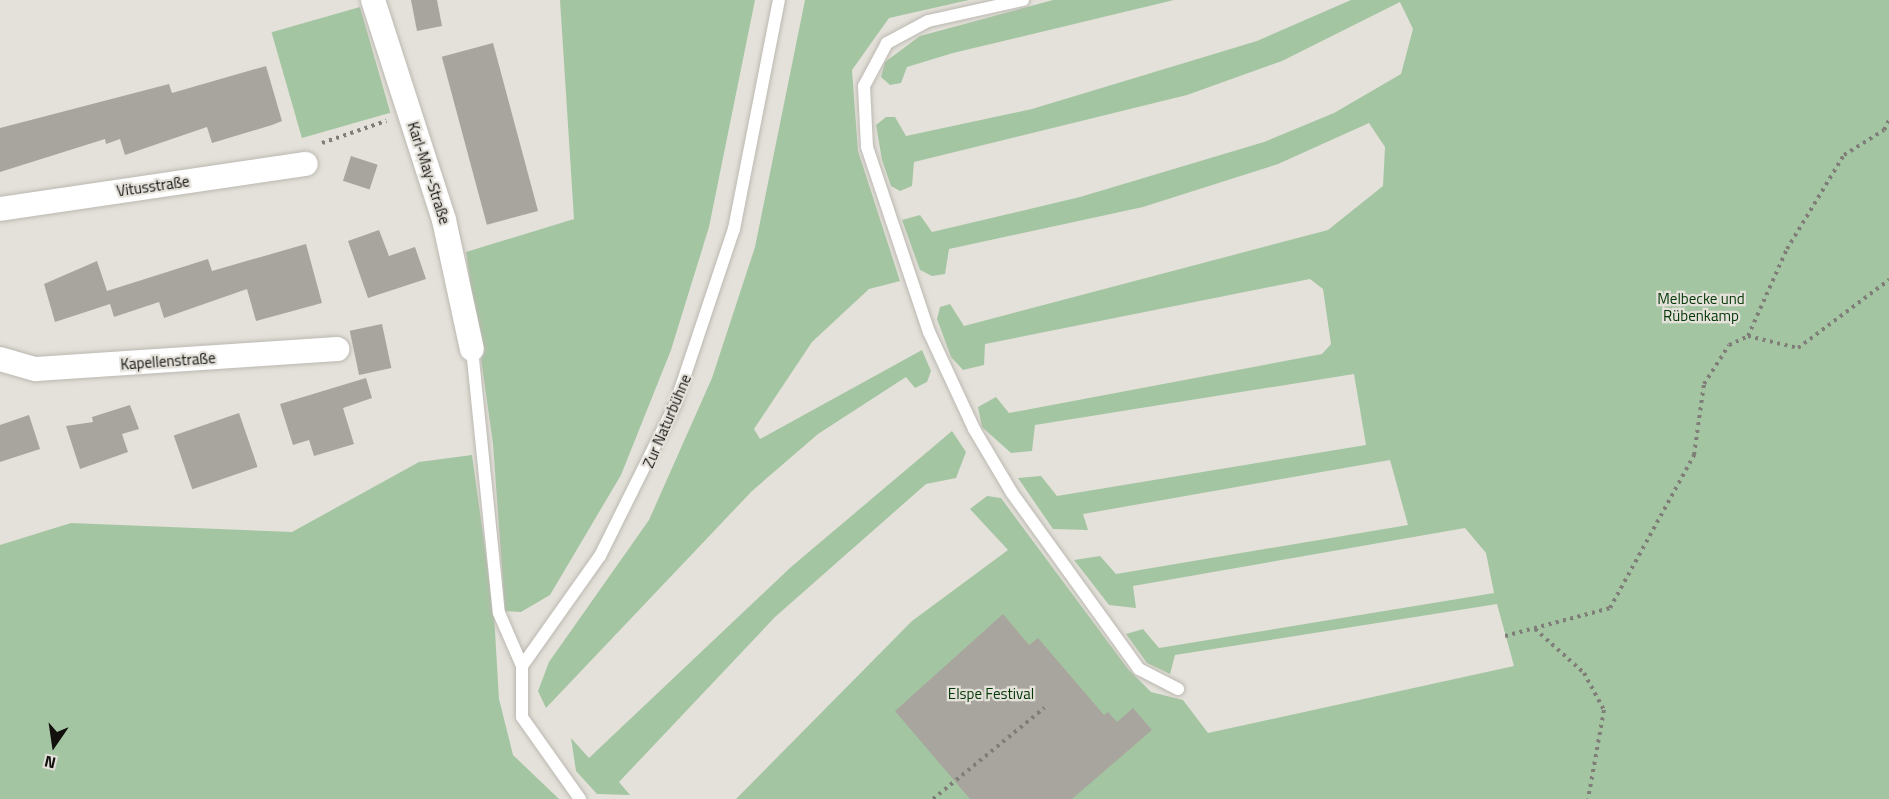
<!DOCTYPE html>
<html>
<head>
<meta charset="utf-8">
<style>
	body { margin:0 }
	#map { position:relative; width:1889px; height:799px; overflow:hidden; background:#e4e1da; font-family:"Titillium Web",sans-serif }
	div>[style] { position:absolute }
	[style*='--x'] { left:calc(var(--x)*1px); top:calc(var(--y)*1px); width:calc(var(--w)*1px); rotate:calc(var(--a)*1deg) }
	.green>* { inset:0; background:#a4c5a2; transform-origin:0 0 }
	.building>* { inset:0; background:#a8a59e; transform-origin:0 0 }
	.path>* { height:4px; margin-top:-2px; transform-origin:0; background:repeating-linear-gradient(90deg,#807e79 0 3px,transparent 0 7.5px) }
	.roads { filter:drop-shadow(0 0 2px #bbb8b1) drop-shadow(0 0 2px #bbb8b1) }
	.lane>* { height:12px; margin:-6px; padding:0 6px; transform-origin:6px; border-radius:6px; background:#fff }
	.street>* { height:24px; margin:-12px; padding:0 12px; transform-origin:12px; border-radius:12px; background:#fff }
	span { translate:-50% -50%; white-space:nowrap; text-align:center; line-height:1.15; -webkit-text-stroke:4.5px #e4e1da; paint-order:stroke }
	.street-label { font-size:15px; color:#12110e }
	.park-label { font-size:15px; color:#033705 }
	.north { position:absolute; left:24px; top:715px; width:60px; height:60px; -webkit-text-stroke:4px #e4e1da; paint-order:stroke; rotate:193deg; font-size:16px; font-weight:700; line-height:24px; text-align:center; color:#12110e }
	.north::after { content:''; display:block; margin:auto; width:21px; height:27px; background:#12110e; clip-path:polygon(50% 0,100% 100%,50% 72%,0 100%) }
</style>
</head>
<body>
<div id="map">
	<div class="green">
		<i style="clip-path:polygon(560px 0,755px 0,709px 227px,671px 350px,621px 475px,550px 595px,521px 612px,505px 611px,493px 444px,466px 252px,574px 219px)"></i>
		<i style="clip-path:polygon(805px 0,969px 0,889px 18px,852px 70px,858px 151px,900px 281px,869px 289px,812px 342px,754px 429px,760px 439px,922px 350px,931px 371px,927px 382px,915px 388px,906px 377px,818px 434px,752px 491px,546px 708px,538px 691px,549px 662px,649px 520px,712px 378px,755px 247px)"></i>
		<i style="clip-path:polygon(1053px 0,1174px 0,953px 53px,907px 67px,901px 83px,890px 85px,881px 77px,885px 62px,920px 36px)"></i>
		<i style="clip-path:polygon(1351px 0,1889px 0,1889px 799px,736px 799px,912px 621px,1008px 550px,970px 509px,987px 496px,1001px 498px,1128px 669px,1151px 692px,1183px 700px,1208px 733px,1514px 666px,1497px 604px,1175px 655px,1170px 674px,1147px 663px,1126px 634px,1143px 629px,1159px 648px,1494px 593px,1486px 553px,1465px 528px,1133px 586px,1136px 608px,1109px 605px,1074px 560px,1100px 556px,1116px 574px,1408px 525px,1390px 460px,1083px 514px,1088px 530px,1053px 529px,1018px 478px,1041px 476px,1057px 496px,1366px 445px,1354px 374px,1035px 425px,1032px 451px,1011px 453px,982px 427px,978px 407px,996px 397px,1009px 413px,1322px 354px,1331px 344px,1323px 289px,1310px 279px,985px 344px,984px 365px,963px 370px,951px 357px,937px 319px,940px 307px,950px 304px,964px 326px,1328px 230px,1383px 186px,1385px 147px,1369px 123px,1278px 164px,1143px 207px,949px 249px,945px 274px,932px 276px,920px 270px,902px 220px,920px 215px,932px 232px,1080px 197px,1264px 142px,1334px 113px,1401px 74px,1413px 29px,1400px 2px,1282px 61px,1187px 95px,914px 162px,912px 186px,900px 191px,891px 186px,882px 160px,876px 125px,886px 117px,895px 117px,906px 136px,1032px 109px,1257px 41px)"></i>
		<i style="left:360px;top:7px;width:110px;height:92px;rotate:74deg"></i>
		<i style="clip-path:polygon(952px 431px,966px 452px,956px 478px,926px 484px,775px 617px,619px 782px,630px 795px,597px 794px,576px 771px,571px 738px,589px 758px,791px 567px)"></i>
		<i style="clip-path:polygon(472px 455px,494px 614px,499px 699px,513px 755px,559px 799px,0 799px,0 545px,71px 523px,292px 532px,419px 462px)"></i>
	</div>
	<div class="building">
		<i style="clip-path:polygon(411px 0,437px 0,442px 26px,417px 31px)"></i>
		<i style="left:493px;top:43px;width:174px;height:53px;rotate:75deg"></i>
		<i style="clip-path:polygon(266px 66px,282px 121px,272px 125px,212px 143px,207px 127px,125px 155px,120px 139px,106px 144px,105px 139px,0 172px,0 128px,169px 84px,172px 93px)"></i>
		<i style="left:351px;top:156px;width:28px;height:26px;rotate:18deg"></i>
		<i style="clip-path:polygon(379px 230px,389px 256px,415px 247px,426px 279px,368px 298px,348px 241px)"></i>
		<i style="clip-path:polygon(306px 244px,322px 303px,256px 321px,247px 289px,164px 318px,159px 302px,114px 317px,110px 304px,55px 322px,44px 284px,97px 261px,107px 291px,208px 259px,212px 271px)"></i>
		<i style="left:382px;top:324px;width:45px;height:33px;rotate:78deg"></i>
		<i style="clip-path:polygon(366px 378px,372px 398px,343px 408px,354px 444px,314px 456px,309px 440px,293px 445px,280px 404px)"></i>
		<i style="clip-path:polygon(130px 405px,139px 429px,122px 434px,128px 452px,80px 469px,66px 426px,93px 422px,92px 417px)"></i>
		<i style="left:239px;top:413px;width:57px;height:69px;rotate:71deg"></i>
		<i style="clip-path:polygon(29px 415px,40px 449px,0 462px,0 425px)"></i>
		<i style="clip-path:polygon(1003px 614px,1029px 645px,1038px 638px,1104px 715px,1108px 712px,1117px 722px,1133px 708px,1152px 730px,1072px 799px,970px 799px,895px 711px)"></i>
	</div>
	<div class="path">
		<i style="--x:322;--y:143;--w:68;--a:-19"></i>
		<i style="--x:1748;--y:336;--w:51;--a:13.5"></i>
		<i style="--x:1798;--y:348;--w:114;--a:-36.8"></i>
		<i style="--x:1535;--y:629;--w:66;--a:41.9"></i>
		<i style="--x:1584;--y:673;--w:42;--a:61.6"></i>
		<i style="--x:1604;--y:710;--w:90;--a:100.2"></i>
		<i style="--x:1505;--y:636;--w:109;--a:-14.9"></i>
		<i style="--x:1610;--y:608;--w:175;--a:-61.2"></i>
		<i style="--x:1694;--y:455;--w:72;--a:-82"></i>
		<i style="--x:1704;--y:384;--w:46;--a:-57.3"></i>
		<i style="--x:1729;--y:345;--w:21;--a:-25"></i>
		<i style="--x:1748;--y:336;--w:95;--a:-65.9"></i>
		<i style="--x:1787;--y:249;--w:110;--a:-58.8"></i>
		<i style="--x:1844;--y:155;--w:47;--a:-32"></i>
		<i style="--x:1884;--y:130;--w:11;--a:-63"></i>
		<i style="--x:933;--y:799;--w:144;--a:-39.3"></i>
	</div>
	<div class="roads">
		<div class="lane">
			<i style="--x:1023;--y:0;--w:97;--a:167.5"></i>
			<i style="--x:928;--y:21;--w:47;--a:151.8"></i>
			<i style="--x:887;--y:43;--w:49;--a:118.1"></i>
			<i style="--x:864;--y:86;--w:61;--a:87.2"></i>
			<i style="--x:867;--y:147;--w:195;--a:71.5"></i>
			<i style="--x:929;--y:332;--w:107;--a:65.1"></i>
			<i style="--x:974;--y:429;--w:74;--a:59.3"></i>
			<i style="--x:1012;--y:493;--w:217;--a:54.2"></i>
			<i style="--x:1139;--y:669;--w:44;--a:27.1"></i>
			<i style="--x:472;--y:349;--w:265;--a:84.2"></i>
			<i style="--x:499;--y:613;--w:58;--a:66.5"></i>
			<i style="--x:580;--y:799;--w:100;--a:-125.3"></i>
			<i style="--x:522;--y:717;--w:51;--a:-90"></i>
			<i style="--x:522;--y:666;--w:135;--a:-54.7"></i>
			<i style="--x:600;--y:556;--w:169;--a:-63.6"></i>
			<i style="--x:675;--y:405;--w:186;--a:-71.5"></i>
			<i style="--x:734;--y:229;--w:233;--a:-78.9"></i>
		</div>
		<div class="street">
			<i style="--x:373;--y:0;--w:231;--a:72.1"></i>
			<i style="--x:444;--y:220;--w:132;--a:77.8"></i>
			<i style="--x:0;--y:209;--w:309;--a:-8.4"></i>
			<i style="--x:0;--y:359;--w:37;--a:16"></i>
			<i style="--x:36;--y:369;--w:302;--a:-3.8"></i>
		</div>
	</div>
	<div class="street-label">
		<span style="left:429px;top:173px;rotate:72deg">Karl-May-Straße</span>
		<span style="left:153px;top:186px;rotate:-8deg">Vitusstraße</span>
		<span style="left:168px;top:361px;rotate:-4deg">Kapellenstraße</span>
		<span style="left:667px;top:421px;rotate:-67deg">Zur Naturbühne</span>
	</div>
	<div class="park-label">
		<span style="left:1701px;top:307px">Melbecke und<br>Rübenkamp</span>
		<span style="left:991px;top:694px">Elspe Festival</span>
	</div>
	<div class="north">N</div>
</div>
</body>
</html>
